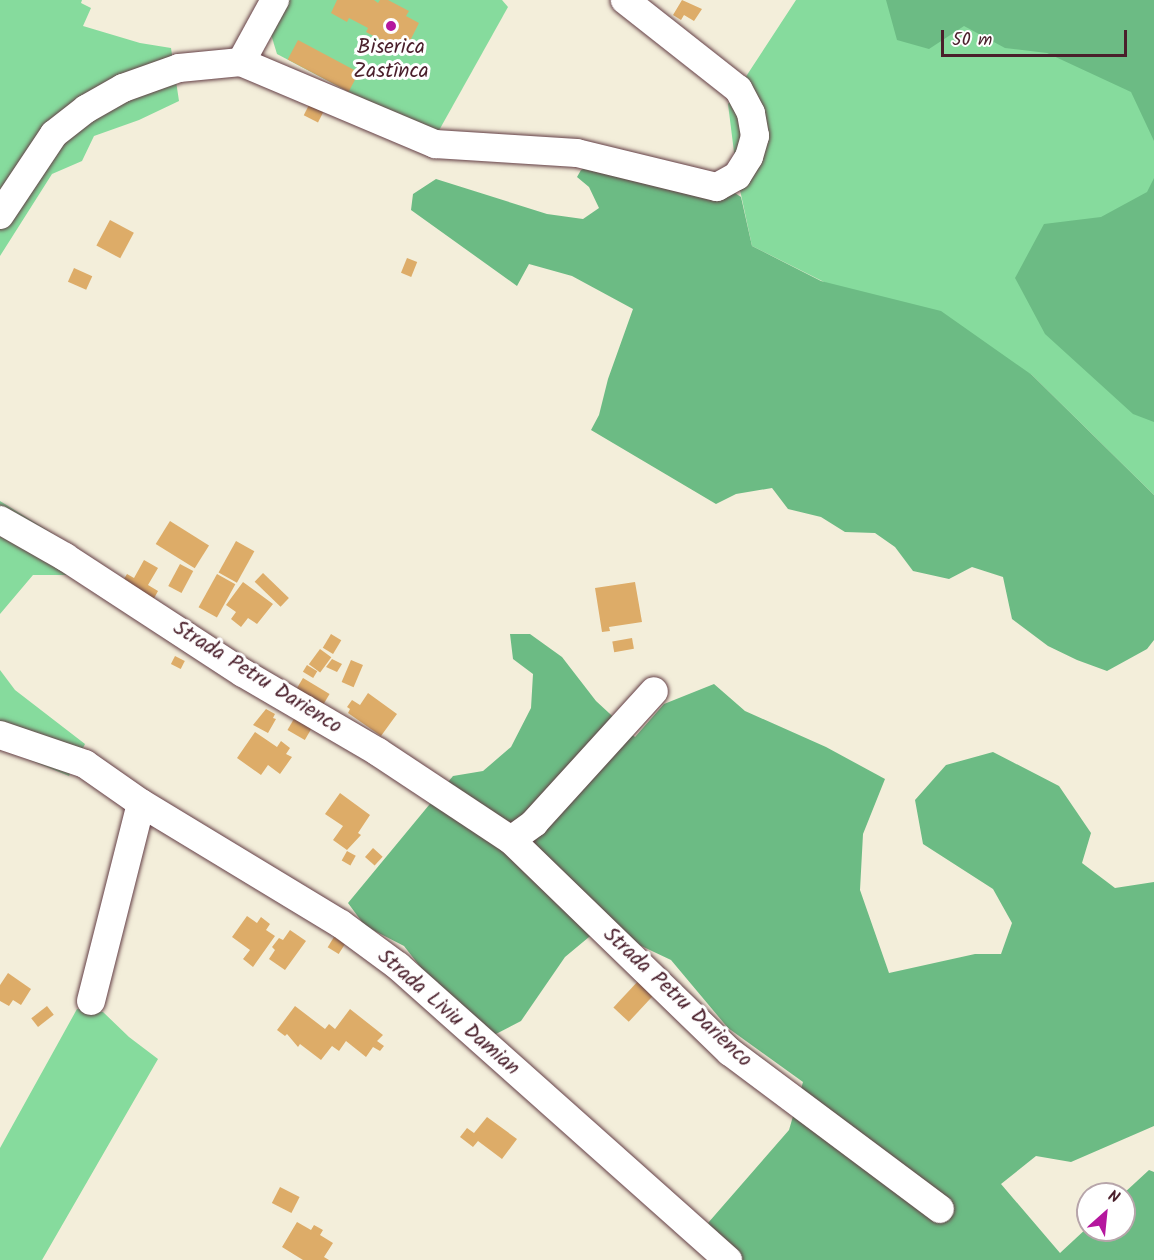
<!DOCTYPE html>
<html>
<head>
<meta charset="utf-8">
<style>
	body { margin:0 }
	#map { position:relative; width:1154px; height:1260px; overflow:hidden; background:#f3eeda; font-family:Kalam,sans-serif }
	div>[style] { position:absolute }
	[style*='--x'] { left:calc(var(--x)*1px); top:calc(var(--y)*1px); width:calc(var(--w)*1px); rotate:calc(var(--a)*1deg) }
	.green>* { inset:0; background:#86db9d }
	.forest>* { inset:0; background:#6cbb84 }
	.building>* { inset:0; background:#ddac68; transform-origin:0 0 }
	.roads { filter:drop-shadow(0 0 2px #633e45) drop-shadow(0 0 2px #633e45) }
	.minor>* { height:28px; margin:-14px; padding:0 14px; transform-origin:14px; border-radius:14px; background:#fff }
	.dots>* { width:16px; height:16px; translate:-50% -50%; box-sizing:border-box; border:3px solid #fff; border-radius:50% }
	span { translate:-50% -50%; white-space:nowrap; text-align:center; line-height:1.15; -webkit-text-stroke:6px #fff; paint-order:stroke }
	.poi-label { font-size:21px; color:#4a1f2b }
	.street-label { font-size:21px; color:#4a1f2b }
	.north { position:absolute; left:1076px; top:1182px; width:60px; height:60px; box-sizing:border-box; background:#fff; border:2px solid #b7a5aa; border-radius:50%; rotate:27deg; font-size:16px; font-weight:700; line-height:24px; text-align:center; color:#4a1f2b }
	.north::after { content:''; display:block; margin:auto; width:21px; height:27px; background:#b5179e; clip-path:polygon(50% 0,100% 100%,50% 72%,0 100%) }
	.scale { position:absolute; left:941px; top:30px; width:186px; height:27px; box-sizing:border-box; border:3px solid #4a1f2b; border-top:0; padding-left:8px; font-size:18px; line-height:21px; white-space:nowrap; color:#4a1f2b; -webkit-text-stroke:4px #fff; paint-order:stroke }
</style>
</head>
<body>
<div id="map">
	<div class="green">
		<i style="clip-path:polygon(0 0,82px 0,81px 3px,91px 8px,83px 26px,140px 43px,171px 48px,179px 101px,139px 120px,94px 136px,82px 161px,52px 174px,0 256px)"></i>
		<i style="clip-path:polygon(287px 0,502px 0,508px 7px,437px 134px,349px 92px,277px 54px,270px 31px)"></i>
		<i style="clip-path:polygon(796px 0,1154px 0,1154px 495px,1032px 375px,826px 283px,752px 246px,737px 176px,728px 104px)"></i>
		<i style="clip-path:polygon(0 501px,73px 546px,68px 575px,33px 575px,0 614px)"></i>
		<i style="clip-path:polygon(0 670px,15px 690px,85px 744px,69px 776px,0 748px)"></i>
		<i style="clip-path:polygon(77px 1009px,103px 1012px,129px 1037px,158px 1059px,42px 1260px,0 1260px,0 1148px)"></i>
	</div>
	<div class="forest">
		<i style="clip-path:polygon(886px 0,1154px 0,1154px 141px,1131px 92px,1047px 53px,1005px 48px,964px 26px,929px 49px,897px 40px)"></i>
		<i style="clip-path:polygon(592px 164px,735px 193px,741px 197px,752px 246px,821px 281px,941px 311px,1032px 375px,1154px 495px,1154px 640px,1147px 649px,1107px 671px,1077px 660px,1048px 646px,1012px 619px,1003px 577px,972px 567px,949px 579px,913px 571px,895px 547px,875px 533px,845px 532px,821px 517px,788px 509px,772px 488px,736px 494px,716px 504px,591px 430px,599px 415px,608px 379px,633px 309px,572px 276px,529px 264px,517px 286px,411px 210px,413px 194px,436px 179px,547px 214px,583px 219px,599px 208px,589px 187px,577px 177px,581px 170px)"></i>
		<i style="clip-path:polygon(1154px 178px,1154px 422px,1133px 414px,1045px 334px,1015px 278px,1044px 224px,1101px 217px,1147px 192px)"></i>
		<i style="clip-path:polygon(510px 634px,530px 634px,562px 657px,596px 701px,635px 737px,664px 704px,714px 684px,745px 711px,826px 747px,885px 779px,863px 834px,860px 890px,889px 973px,975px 954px,1001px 954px,1012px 923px,993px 889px,923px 844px,915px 800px,946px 765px,993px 752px,1059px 786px,1091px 833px,1082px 863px,1115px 888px,1154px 882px,1154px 1126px,1071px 1162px,1036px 1156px,1001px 1184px,1060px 1253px,1088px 1227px,1088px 1230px,1124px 1230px,1123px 1194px,1149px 1170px,1154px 1172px,1154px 1260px,737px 1260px,708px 1223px,789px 1130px,803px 1082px,728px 1028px,671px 960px,601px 927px,565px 957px,521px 1021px,494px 1035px,439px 991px,404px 946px,365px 926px,348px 903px,453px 776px,483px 771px,511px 747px,531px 708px,533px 674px,513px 659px)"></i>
	</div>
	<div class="building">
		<i style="clip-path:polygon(337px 0,374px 0,378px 3px,380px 0,388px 0,409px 11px,406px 16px,419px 23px,407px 47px,393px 40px,390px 45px,366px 32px,368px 28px,349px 18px,347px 22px,331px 13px)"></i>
		<i style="clip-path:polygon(682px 0,702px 9px,694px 21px,684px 15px,681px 20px,673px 15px)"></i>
		<i style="left:298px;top:40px;width:69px;height:22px;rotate:28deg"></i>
		<i style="left:311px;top:101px;width:16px;height:16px;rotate:27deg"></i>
		<i style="left:110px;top:220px;width:27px;height:29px;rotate:28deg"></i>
		<i style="left:407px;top:258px;width:11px;height:16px;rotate:22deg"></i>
		<i style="left:74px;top:268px;width:20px;height:15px;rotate:24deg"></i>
		<i style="left:170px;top:521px;width:46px;height:27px;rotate:32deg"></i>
		<i style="left:236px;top:541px;width:21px;height:36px;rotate:29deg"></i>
		<i style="clip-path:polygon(144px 560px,158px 568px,148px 585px,158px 591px,152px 602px,121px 584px,127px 574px,134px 578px)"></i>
		<i style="left:180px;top:564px;width:15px;height:25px;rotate:28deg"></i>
		<i style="left:263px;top:573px;width:36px;height:12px;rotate:44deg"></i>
		<i style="left:217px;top:574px;width:21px;height:38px;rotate:29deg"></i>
		<i style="clip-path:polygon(243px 582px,273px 604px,257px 624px,248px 618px,241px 627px,231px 619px,236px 612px,226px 605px)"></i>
		<i style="clip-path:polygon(635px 582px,642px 622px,609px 627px,610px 631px,602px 632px,595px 588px)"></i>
		<i style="left:331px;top:634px;width:12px;height:16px;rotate:31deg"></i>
		<i style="left:632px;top:638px;width:11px;height:20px;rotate:80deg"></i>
		<i style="left:320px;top:649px;width:14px;height:19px;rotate:36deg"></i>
		<i style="left:175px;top:656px;width:11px;height:9px;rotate:27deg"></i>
		<i style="clip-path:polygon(332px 659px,342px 664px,337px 672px,326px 667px)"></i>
		<i style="left:351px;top:660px;width:13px;height:24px;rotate:23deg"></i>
		<i style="left:307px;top:665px;width:12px;height:8px;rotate:31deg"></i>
		<i style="left:303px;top:678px;width:31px;height:16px;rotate:31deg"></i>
		<i style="clip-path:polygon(368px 693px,397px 714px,381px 736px,348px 713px,350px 709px,347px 707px,352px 700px,360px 705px)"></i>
		<i style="clip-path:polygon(266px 709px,275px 714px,273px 718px,276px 719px,268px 733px,253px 725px)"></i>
		<i style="left:295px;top:717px;width:20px;height:15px;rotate:30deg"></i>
		<i style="clip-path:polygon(255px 732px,277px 747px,281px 741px,290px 748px,286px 754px,292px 757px,280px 774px,268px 765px,261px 775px,237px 758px)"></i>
		<i style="clip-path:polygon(340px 793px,370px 815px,358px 833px,361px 835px,347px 850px,333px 840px,343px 826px,325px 814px)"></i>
		<i style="left:373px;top:848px;width:13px;height:12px;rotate:42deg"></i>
		<i style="left:347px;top:851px;width:10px;height:11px;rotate:29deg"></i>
		<i style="clip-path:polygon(247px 916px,257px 923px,261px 917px,270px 924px,266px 930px,275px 936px,253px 967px,243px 959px,250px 950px,232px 937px)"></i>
		<i style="clip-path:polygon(290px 930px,306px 941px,285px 970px,269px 959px,275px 950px,272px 947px,279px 938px,283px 940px)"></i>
		<i style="left:334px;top:937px;width:13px;height:12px;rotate:32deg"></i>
		<i style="clip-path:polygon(8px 973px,31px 989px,21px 1005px,13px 1000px,9px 1006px,0 1001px,0 985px)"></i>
		<i style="left:640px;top:979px;width:21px;height:39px;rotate:43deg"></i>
		<i style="left:47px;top:1006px;width:11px;height:20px;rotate:52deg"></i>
		<i style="clip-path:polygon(295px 1006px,325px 1029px,329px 1024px,335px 1029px,350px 1009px,383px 1035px,377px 1041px,384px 1046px,380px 1051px,373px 1047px,366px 1057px,346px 1041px,339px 1051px,332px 1046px,321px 1060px,300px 1044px,298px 1047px,287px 1034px,285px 1036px,277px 1030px)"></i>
		<i style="clip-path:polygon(487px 1117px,517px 1139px,502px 1159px,478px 1141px,473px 1147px,460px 1137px,467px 1128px,474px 1133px)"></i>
		<i style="left:280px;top:1187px;width:22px;height:18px;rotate:27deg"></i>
		<i style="clip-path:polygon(297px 1222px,311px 1230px,314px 1225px,323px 1230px,320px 1235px,333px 1243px,324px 1257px,329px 1260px,303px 1260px,282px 1247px)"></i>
	</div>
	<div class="roads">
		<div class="minor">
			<i style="--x:241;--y:62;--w:71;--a:-61.3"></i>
			<i style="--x:0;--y:215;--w:97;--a:-56.3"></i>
			<i style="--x:54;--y:134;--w:41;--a:-38"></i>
			<i style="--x:86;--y:109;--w:43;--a:-29.6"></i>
			<i style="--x:123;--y:88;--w:59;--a:-19.7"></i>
			<i style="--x:179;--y:68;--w:62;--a:-5.5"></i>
			<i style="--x:241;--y:62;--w:211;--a:22.9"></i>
			<i style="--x:435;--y:144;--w:142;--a:3.6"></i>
			<i style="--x:577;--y:153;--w:144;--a:13.7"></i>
			<i style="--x:717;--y:187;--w:23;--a:-29"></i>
			<i style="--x:737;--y:176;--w:22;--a:-58"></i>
			<i style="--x:749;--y:157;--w:22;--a:-74"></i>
			<i style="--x:755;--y:136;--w:23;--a:-100"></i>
			<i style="--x:751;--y:113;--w:27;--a:-118"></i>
			<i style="--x:738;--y:89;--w:144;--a:-141.8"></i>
			<i style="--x:0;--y:520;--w:75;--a:29.6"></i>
			<i style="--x:65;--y:557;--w:212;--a:33.1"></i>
			<i style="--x:243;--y:673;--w:156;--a:30.3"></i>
			<i style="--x:378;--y:752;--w:159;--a:33.5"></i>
			<i style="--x:511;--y:840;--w:305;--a:44.1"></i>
			<i style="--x:730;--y:1052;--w:262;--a:36.8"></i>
			<i style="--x:0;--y:735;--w:90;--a:18.8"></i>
			<i style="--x:85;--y:764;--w:68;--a:34.9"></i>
			<i style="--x:141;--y:803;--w:234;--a:31.2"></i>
			<i style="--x:341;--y:924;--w:71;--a:36.4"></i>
			<i style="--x:398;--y:966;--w:442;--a:41.7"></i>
			<i style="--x:511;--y:840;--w:29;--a:-36"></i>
			<i style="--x:534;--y:823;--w:178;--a:-47.7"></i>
			<i style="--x:91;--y:1001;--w:204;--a:-75.8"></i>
		</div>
	</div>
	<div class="dots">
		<i style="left:391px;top:26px;background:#b5179e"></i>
	</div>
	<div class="poi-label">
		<span style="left:391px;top:60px">Biserica<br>Zastînca</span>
	</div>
	<div class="street-label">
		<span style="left:257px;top:678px;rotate:32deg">Strada Petru Darienco</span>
		<span style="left:677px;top:998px;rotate:43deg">Strada Petru Darienco</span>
		<span style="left:448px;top:1013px;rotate:41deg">Strada Liviu Damian</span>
	</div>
	<div class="north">N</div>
	<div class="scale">50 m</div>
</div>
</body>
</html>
